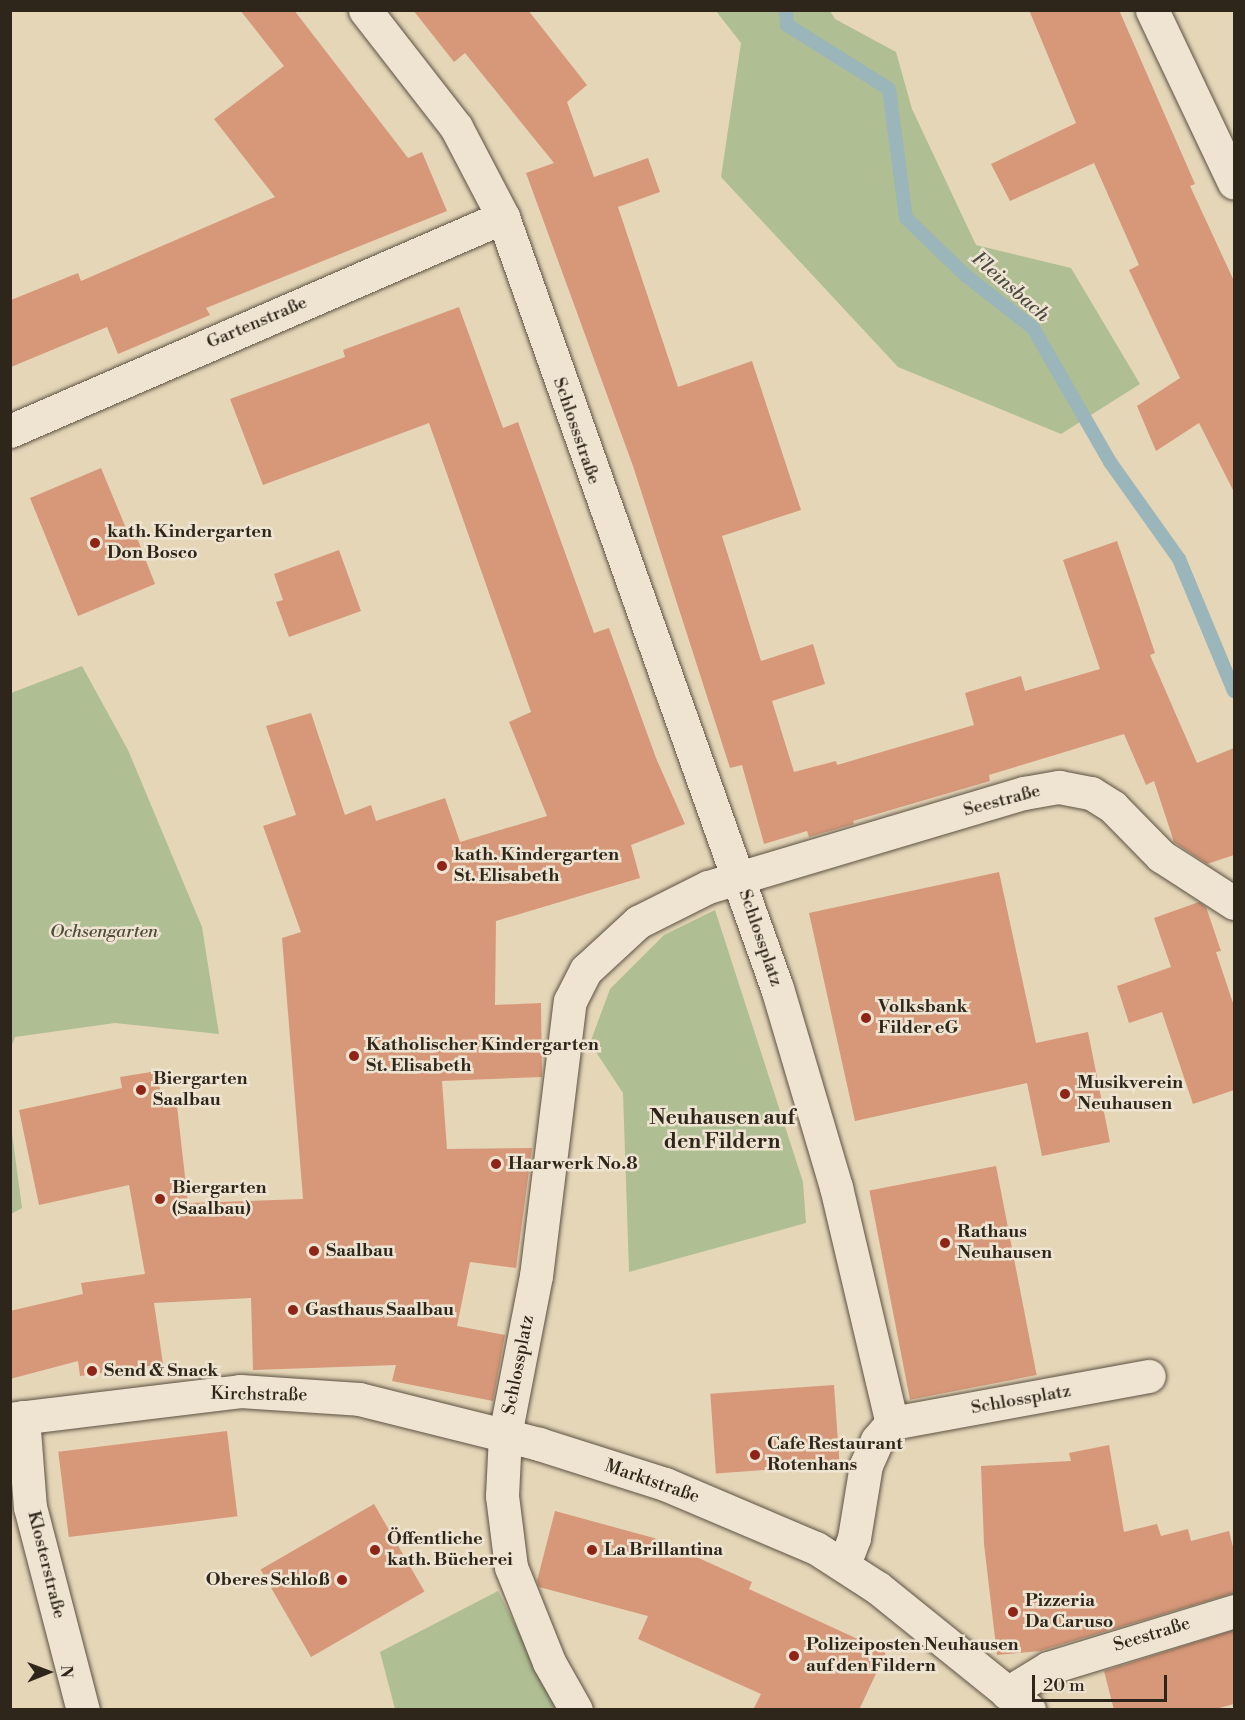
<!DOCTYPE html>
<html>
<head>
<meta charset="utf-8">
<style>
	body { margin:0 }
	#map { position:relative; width:1245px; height:1720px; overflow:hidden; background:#e5d6b8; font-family:"Libre Bodoni",serif }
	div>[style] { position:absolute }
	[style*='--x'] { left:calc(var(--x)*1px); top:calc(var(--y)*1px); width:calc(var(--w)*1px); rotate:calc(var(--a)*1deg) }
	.green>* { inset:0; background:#afbf93 }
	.stream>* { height:14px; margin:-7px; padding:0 7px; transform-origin:7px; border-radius:7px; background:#9bb6ba }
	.building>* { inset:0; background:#d69879; transform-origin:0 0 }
	.roads { filter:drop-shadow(0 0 2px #5c5242) drop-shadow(0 0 2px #5c5242) }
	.street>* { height:33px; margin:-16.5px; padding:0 16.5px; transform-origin:16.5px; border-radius:16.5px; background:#eee4d1 }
	.secondary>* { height:33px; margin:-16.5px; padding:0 16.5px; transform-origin:16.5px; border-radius:16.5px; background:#eee4d1 }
	.dots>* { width:16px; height:16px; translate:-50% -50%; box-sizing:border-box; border:3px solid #eee4d1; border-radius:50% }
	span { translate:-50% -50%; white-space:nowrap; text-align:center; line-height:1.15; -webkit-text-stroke:5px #eee4d1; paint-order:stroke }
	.street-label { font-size:18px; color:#2f261b }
	.poi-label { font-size:18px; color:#2f261b; font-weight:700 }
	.left { translate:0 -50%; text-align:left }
	.right { translate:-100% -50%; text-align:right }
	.park-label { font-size:18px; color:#4f4c39; font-style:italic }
	.water-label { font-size:20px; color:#4a4a43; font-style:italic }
	.quarter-label { font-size:21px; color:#2f261b; font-weight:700 }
	.frame { position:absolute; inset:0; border:12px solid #2f261b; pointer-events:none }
	.north { position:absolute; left:18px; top:1642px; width:60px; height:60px; -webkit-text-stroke:4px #eee4d1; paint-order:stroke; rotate:89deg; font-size:16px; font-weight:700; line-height:24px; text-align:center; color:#2f261b }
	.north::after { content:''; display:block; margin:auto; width:21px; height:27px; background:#2f261b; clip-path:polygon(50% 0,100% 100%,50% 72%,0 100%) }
	.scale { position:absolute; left:1032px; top:1675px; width:135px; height:27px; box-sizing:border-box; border:3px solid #2f261b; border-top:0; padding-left:8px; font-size:18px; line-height:21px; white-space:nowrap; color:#2f261b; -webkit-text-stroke:4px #eee4d1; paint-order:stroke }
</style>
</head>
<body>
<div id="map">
	<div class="green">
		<i style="clip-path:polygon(716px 11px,830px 11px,835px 19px,896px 52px,912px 109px,976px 245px,1071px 268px,1140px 384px,1061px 434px,898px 367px,721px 177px,741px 43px)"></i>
		<i style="clip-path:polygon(82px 666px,128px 750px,202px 927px,219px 1034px,115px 1023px,15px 1037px,11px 1048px,11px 693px)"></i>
		<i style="clip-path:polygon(715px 910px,803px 1182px,806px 1223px,629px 1272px,623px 1093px,590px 1043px,610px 989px,664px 935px)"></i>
		<i style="clip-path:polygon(11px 1126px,22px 1208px,11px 1214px,10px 1214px)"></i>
		<i style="clip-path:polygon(498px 1591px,558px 1709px,395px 1709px,380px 1652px)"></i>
	</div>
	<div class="stream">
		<i style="--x:786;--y:10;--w:15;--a:86"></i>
		<i style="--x:787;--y:25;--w:120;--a:32.1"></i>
		<i style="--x:889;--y:89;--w:130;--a:82.5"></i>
		<i style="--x:906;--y:218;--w:82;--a:44"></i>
		<i style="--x:965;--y:275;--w:86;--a:37.9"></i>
		<i style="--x:1033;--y:328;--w:155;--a:60.1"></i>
		<i style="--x:1110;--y:462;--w:119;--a:54.6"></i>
		<i style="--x:1179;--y:559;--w:143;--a:67.4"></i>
	</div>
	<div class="building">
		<i style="clip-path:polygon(240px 10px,294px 10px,408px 158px,422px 152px,447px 211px,206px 308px,210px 315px,118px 354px,107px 327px,11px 367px,11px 300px,78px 273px,81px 281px,275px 197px,214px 119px,284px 66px)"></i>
		<i style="clip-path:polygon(413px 10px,528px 10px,587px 85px,567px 102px,594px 177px,648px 158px,660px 192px,618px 207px,678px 387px,752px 361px,801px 510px,722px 536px,761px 661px,813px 644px,825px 684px,772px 701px,794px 772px,836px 761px,837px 765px,974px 725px,965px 693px,1021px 676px,1025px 691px,1100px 669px,1063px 560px,1117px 541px,1155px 653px,1150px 655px,1197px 763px,1234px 748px,1234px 855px,1207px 864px,1174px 842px,1154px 781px,1146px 785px,1124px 734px,989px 775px,990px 781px,853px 821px,854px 824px,809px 837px,807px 831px,764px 844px,742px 765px,730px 768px,633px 466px,526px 173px,554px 163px,465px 53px,454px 62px)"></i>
		<i style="clip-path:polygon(1029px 10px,1119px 10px,1195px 184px,1190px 186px,1234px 281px,1234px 492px,1199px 423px,1156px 451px,1137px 406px,1180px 378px,1129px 270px,1139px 265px,1094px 163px,1010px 201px,991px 164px,1076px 123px)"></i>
		<i style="clip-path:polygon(459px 307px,503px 428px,518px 422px,594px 633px,609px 628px,656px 758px,685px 824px,631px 845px,640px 878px,496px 921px,495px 1005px,541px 1003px,542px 1077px,442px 1081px,447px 1149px,532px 1148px,516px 1268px,470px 1262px,457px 1326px,505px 1335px,493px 1401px,392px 1381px,396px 1365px,253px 1370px,251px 1298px,154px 1303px,163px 1364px,80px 1376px,78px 1361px,10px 1379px,10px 1311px,83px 1294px,81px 1283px,145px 1274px,129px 1185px,39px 1205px,19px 1110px,122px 1088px,120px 1077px,157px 1071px,163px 1108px,177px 1106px,188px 1203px,303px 1199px,282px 938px,301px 932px,263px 826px,296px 815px,266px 726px,311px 713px,345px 815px,371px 805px,376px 821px,445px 798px,460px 842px,547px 816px,509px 722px,531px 712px,429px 423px,263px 485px,230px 399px,345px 357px,343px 350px)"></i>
		<i style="clip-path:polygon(101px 468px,128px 533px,134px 530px,155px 584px,78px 616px,30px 498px)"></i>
		<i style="clip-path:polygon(339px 550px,361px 611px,289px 637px,276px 602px,283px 600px,274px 574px)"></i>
		<i style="clip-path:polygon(999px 872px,1036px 1043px,1088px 1032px,1110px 1142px,1042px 1156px,1027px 1083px,855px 1121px,809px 913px)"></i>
		<i style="clip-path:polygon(1199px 902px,1206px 907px,1221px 951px,1216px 952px,1234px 1006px,1234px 1090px,1193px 1104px,1162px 1012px,1129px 1023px,1117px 986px,1171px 967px,1154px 918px)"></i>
		<i style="left:996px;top:1166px;width:213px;height:129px;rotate:79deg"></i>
		<i style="left:834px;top:1385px;width:80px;height:124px;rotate:86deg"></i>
		<i style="left:227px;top:1431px;width:86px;height:170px;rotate:83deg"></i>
		<i style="clip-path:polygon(1109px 1445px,1124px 1532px,1157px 1524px,1161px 1536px,1188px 1529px,1191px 1541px,1229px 1531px,1234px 1551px,1234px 1593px,1040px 1651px,997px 1655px,984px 1544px,981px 1466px,1071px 1461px,1069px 1453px)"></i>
		<i style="left:374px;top:1504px;width:101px;height:131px;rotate:60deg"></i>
		<i style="clip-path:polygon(555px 1511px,654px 1538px,752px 1582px,749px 1589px,886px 1652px,859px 1710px,753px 1710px,761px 1694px,638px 1639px,648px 1616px,539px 1587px,537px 1581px)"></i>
		<i style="clip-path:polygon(1234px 1630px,1234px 1704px,1212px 1710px,1114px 1710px,1104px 1671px)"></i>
	</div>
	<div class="roads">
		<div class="street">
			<i style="--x:365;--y:10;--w:148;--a:52.1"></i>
			<i style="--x:456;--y:127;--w:102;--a:62.4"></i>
			<i style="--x:503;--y:217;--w:818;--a:70.44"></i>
			<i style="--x:777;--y:988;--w:208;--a:73.5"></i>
			<i style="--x:836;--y:1187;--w:243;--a:76.7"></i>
			<i style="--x:1152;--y:10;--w:191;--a:64.6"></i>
			<i style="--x:10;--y:431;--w:537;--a:-23.46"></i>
			<i style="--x:23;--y:1417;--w:90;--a:85.6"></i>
			<i style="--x:30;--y:1507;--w:210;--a:75.4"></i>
			<i style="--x:844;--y:1564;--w:28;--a:-69"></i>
			<i style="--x:854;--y:1538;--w:74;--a:-80.7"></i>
			<i style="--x:866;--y:1465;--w:27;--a:-66"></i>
			<i style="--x:877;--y:1440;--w:23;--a:-49"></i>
			<i style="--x:892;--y:1423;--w:261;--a:-10.4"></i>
			<i style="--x:1007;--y:1693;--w:48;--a:-31.4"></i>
			<i style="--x:1048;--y:1668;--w:195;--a:-17"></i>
			<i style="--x:576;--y:1710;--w:55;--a:-119.4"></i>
			<i style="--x:549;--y:1662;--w:102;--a:-111.8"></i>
			<i style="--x:511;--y:1567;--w:72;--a:-97.2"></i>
			<i style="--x:502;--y:1496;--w:61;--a:-87.2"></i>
			<i style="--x:505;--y:1435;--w:162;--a:-79"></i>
			<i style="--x:536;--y:1276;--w:277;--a:-83"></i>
			<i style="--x:570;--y:1001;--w:35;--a:-63"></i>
			<i style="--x:586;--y:970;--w:71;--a:-42.7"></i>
			<i style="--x:638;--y:922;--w:78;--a:-26.6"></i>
			<i style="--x:708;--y:887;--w:330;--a:-16.6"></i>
			<i style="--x:1024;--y:793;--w:36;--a:-10"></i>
			<i style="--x:1059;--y:787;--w:33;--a:11"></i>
			<i style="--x:1091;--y:793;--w:26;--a:32"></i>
			<i style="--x:1113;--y:807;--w:69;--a:45.6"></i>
			<i style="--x:1161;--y:856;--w:87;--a:32.8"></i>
		</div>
		<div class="secondary">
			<i style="--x:10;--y:1419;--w:232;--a:-6.9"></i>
			<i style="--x:240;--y:1391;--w:119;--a:3.8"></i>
			<i style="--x:359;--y:1399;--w:186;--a:14"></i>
			<i style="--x:539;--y:1444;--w:132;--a:17.6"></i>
			<i style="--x:665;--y:1484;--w:164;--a:23"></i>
			<i style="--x:816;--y:1548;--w:74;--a:32.8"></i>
			<i style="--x:878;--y:1588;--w:194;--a:38.9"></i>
		</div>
	</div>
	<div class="dots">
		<i style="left:95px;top:543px;background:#8f2418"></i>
		<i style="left:442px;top:866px;background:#8f2418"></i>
		<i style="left:866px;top:1018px;background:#8f2418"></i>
		<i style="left:354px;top:1056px;background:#8f2418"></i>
		<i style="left:141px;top:1090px;background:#8f2418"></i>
		<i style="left:1065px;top:1094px;background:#8f2418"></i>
		<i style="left:496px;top:1164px;background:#8f2418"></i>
		<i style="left:160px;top:1199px;background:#8f2418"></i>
		<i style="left:945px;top:1243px;background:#8f2418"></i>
		<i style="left:314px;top:1251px;background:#8f2418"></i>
		<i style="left:293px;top:1310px;background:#8f2418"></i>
		<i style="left:92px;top:1371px;background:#8f2418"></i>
		<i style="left:755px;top:1455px;background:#8f2418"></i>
		<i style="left:375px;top:1550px;background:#8f2418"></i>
		<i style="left:592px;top:1550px;background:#8f2418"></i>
		<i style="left:342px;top:1580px;background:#8f2418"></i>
		<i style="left:1013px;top:1612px;background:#8f2418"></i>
		<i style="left:794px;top:1656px;background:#8f2418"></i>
	</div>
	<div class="street-label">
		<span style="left:257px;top:323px;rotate:-23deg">Gartenstraße</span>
		<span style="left:576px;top:431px;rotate:71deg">Schlossstraße</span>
		<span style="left:1002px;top:801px;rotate:-15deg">Seestraße</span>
		<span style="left:760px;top:938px;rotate:71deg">Schlossplatz</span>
		<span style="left:519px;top:1365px;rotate:-79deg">Schlossplatz</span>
		<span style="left:259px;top:1395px;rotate:1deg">Kirchstraße</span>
		<span style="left:1021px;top:1400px;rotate:-10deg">Schlossplatz</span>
		<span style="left:652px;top:1482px;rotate:19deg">Marktstraße</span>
		<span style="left:46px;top:1565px;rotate:76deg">Klosterstraße</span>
		<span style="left:1152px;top:1635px;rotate:-17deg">Seestraße</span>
	</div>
	<div class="poi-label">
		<span class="left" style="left:107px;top:543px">kath. Kindergarten<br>Don Bosco</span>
		<span class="left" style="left:454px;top:866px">kath. Kindergarten<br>St. Elisabeth</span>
		<span class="left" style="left:878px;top:1018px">Volksbank<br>Filder eG</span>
		<span class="left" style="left:366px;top:1056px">Katholischer Kindergarten<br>St. Elisabeth</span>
		<span class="left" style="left:153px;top:1090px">Biergarten<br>Saalbau</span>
		<span class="left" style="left:1077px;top:1094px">Musikverein<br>Neuhausen</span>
		<span class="left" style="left:508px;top:1164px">Haarwerk No.8</span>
		<span class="left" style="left:172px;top:1199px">Biergarten<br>(Saalbau)</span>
		<span class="left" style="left:957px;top:1243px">Rathaus<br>Neuhausen</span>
		<span class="left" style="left:326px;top:1251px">Saalbau</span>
		<span class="left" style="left:305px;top:1310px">Gasthaus Saalbau</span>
		<span class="left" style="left:104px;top:1371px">Send &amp; Snack</span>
		<span class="left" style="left:767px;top:1455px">Cafe Restaurant<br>Rotenhans</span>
		<span class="left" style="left:387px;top:1550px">Öffentliche<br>kath. Bücherei</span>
		<span class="left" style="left:604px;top:1550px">La Brillantina</span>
		<span class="right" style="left:330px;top:1580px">Oberes Schloß</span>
		<span class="left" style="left:1025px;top:1612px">Pizzeria<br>Da Caruso</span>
		<span class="left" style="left:806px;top:1656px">Polizeiposten Neuhausen<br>auf den Fildern</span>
	</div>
	<div class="park-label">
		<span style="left:104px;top:932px">Ochsengarten</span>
	</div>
	<div class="water-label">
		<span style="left:1010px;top:287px;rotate:41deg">Fleinsbach</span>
	</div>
	<div class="quarter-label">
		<span style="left:722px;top:1130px">Neuhausen auf<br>den Fildern</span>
	</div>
	<div class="frame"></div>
	<div class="north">N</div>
	<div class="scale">20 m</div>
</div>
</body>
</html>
